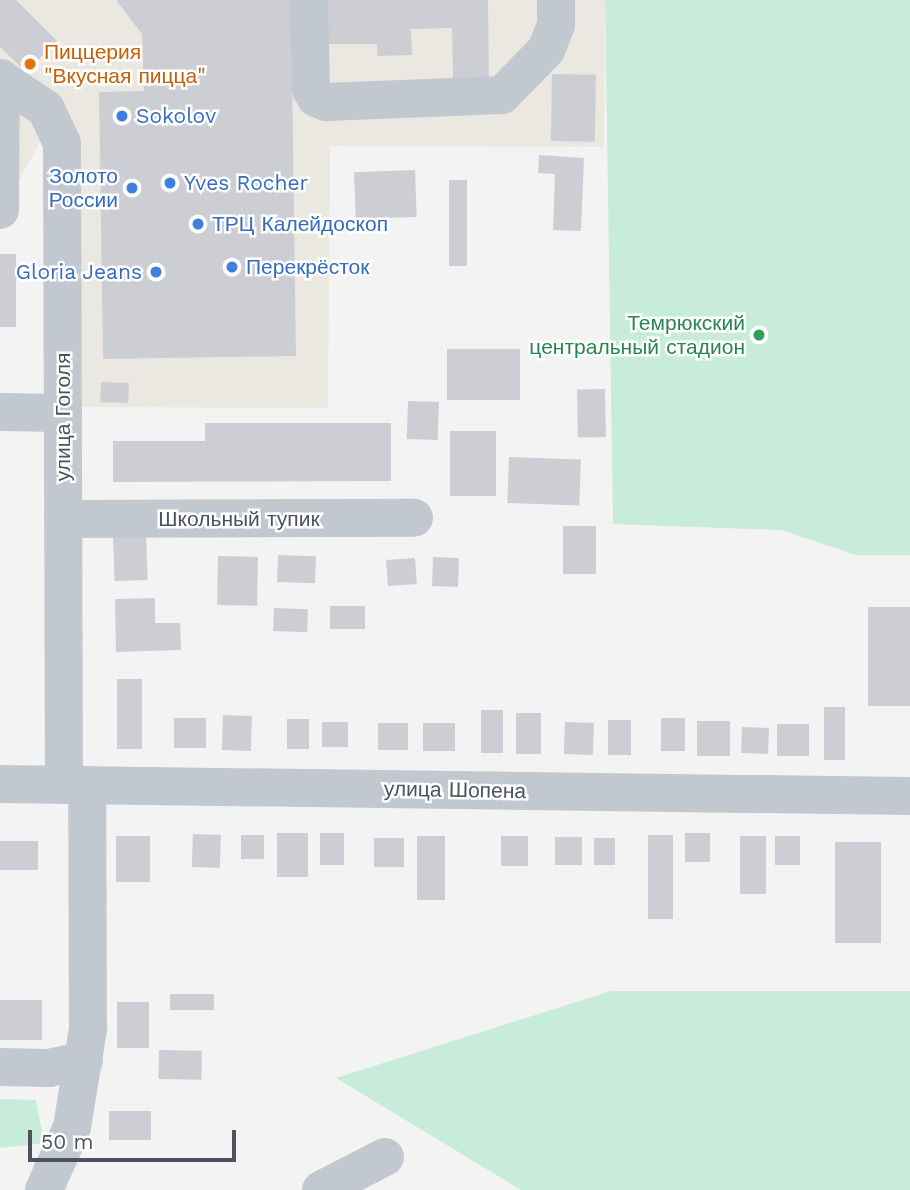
<!DOCTYPE html>
<html>
<head>
<meta charset="utf-8">
<style>
	body { margin:0 }
	#map { position:relative; width:910px; height:1190px; overflow:hidden; background:#f4f3f3; font-family:"Work Sans",sans-serif }
	div>[style] { position:absolute }
	[style*='--x'] { left:calc(var(--x)*1px); top:calc(var(--y)*1px); width:calc(var(--w)*1px); rotate:calc(var(--a)*1deg) }
	.commercial>* { inset:0; background:#eae8e1; transform-origin:0 0 }
	.green>* { inset:0; background:#c7ecd9 }
	.building>* { inset:0; background:#cdced4; transform-origin:0 0 }
	.minor>* { height:38px; margin:-19px; padding:0 19px; transform-origin:19px; border-radius:19px; background:#c2c8cf }
	.dots>* { width:19px; height:19px; translate:-50% -50%; box-sizing:border-box; border:4px solid #fff; border-radius:50% }
	span { translate:-50% -50%; white-space:nowrap; text-align:center; line-height:1.15; -webkit-text-stroke:5px #fff; paint-order:stroke }
	.food-label { font-size:21px; color:#c56008 }
	.left { translate:0 -50%; text-align:left }
	.shop-label { font-size:21px; color:#366cbe }
	.right { translate:-100% -50%; text-align:right }
	.leisure-label { font-size:21px; color:#27864d }
	.street-label { font-size:21px; color:#4c535e }
	.scale { position:absolute; left:28px; top:1130px; width:208px; height:32px; box-sizing:border-box; border:4px solid #4c535e; border-top:0; padding-left:9px; font-size:21px; line-height:24px; white-space:nowrap; color:#4c535e; -webkit-text-stroke:5px #fff; paint-order:stroke }
</style>
</head>
<body>
<div id="map">
	<div class="commercial">
		<i style="clip-path:polygon(0 0,605px 0,604px 147px,330px 146px,328px 408px,81px 407px,75px 131px,0 61px)"></i>
		<i style="left:0;top:101px;width:55px;height:289px;rotate:29deg"></i>
	</div>
	<div class="green">
		<i style="clip-path:polygon(605px 0,910px 0,910px 555px,856px 555px,781px 530px,613px 524px)"></i>
		<i style="clip-path:polygon(611px 991px,910px 991px,910px 1190px,521px 1190px,336px 1078px)"></i>
		<i style="clip-path:polygon(0 1099px,36px 1100px,44px 1143px,0 1148px)"></i>
	</div>
	<div class="building">
		<i style="clip-path:polygon(0 0,16px 0,57px 41px,26px 72px,0 47px)"></i>
		<i style="clip-path:polygon(116px 0,291px 0,296px 356px,103px 359px,99px 92px,144px 91px,142px 34px)"></i>
		<i style="clip-path:polygon(328px 0,488px 0,489px 81px,453px 81px,452px 28px,411px 29px,412px 55px,377px 56px,377px 44px,328px 44px)"></i>
		<i style="left:552px;top:74px;width:44px;height:67px;rotate:1deg"></i>
		<i style="clip-path:polygon(539px 155px,584px 158px,581px 231px,553px 230px,555px 174px,538px 173px)"></i>
		<i style="left:415px;top:170px;width:47px;height:61px;rotate:88deg"></i>
		<i style="left:449px;top:180px;width:18px;height:86px"></i>
		<i style="left:0;top:254px;width:16px;height:73px"></i>
		<i style="left:447px;top:349px;width:73px;height:51px"></i>
		<i style="left:101px;top:382px;width:28px;height:20px;rotate:2deg"></i>
		<i style="left:605px;top:389px;width:48px;height:28px;rotate:89deg"></i>
		<i style="left:408px;top:401px;width:31px;height:38px;rotate:2deg"></i>
		<i style="clip-path:polygon(205px 423px,391px 423px,391px 481px,113px 482px,113px 441px,205px 441px)"></i>
		<i style="left:450px;top:431px;width:46px;height:65px"></i>
		<i style="left:509px;top:457px;width:72px;height:46px;rotate:2deg"></i>
		<i style="left:563px;top:526px;width:33px;height:48px"></i>
		<i style="left:146px;top:534px;width:46px;height:33px;rotate:88deg"></i>
		<i style="left:278px;top:555px;width:38px;height:27px;rotate:2deg"></i>
		<i style="left:218px;top:556px;width:40px;height:49px;rotate:1deg"></i>
		<i style="left:433px;top:557px;width:26px;height:29px;rotate:2deg"></i>
		<i style="left:415px;top:558px;width:26px;height:29px;rotate:86deg"></i>
		<i style="clip-path:polygon(155px 598px,155px 623px,180px 623px,181px 650px,116px 652px,115px 599px)"></i>
		<i style="left:330px;top:606px;width:35px;height:23px"></i>
		<i style="left:868px;top:607px;width:42px;height:99px"></i>
		<i style="left:274px;top:608px;width:34px;height:23px;rotate:2deg"></i>
		<i style="left:117px;top:679px;width:25px;height:70px"></i>
		<i style="left:824px;top:707px;width:21px;height:53px"></i>
		<i style="left:481px;top:710px;width:22px;height:43px"></i>
		<i style="left:516px;top:713px;width:25px;height:41px"></i>
		<i style="left:223px;top:715px;width:29px;height:35px;rotate:2deg"></i>
		<i style="left:174px;top:718px;width:32px;height:30px"></i>
		<i style="left:661px;top:718px;width:24px;height:33px"></i>
		<i style="left:287px;top:719px;width:22px;height:30px"></i>
		<i style="left:608px;top:720px;width:23px;height:35px"></i>
		<i style="left:697px;top:721px;width:33px;height:35px"></i>
		<i style="left:322px;top:722px;width:26px;height:25px"></i>
		<i style="left:565px;top:722px;width:29px;height:32px;rotate:2deg"></i>
		<i style="left:378px;top:723px;width:30px;height:27px"></i>
		<i style="left:423px;top:723px;width:32px;height:28px"></i>
		<i style="left:777px;top:724px;width:32px;height:32px"></i>
		<i style="left:742px;top:727px;width:27px;height:26px;rotate:2deg"></i>
		<i style="left:277px;top:833px;width:31px;height:44px"></i>
		<i style="left:320px;top:833px;width:24px;height:32px"></i>
		<i style="left:685px;top:833px;width:25px;height:29px"></i>
		<i style="left:193px;top:834px;width:28px;height:33px;rotate:2deg"></i>
		<i style="left:241px;top:835px;width:23px;height:24px"></i>
		<i style="left:648px;top:835px;width:25px;height:84px"></i>
		<i style="left:116px;top:836px;width:34px;height:46px"></i>
		<i style="left:417px;top:836px;width:28px;height:64px"></i>
		<i style="left:501px;top:836px;width:27px;height:30px"></i>
		<i style="left:740px;top:836px;width:26px;height:58px"></i>
		<i style="left:775px;top:836px;width:25px;height:29px"></i>
		<i style="left:555px;top:837px;width:27px;height:28px"></i>
		<i style="left:374px;top:838px;width:30px;height:29px"></i>
		<i style="left:594px;top:838px;width:21px;height:27px"></i>
		<i style="left:0;top:841px;width:38px;height:29px"></i>
		<i style="left:835px;top:842px;width:46px;height:101px"></i>
		<i style="left:170px;top:994px;width:44px;height:16px"></i>
		<i style="left:0;top:1000px;width:42px;height:40px"></i>
		<i style="left:117px;top:1002px;width:32px;height:46px"></i>
		<i style="left:159px;top:1050px;width:43px;height:29px;rotate:1deg"></i>
		<i style="left:109px;top:1111px;width:42px;height:29px"></i>
	</div>
	<div class="minor">
		<i style="--x:309;--y:0;--w:89;--a:88.7"></i>
		<i style="--x:311;--y:89;--w:10;--a:61"></i>
		<i style="--x:316;--y:98;--w:11;--a:22"></i>
		<i style="--x:326;--y:102;--w:176;--a:-2.3"></i>
		<i style="--x:502;--y:95;--w:63;--a:-45.6"></i>
		<i style="--x:546;--y:50;--w:27;--a:-68"></i>
		<i style="--x:556;--y:25;--w:25;--a:-90"></i>
		<i style="--x:0;--y:78;--w:55;--a:34"></i>
		<i style="--x:46;--y:109;--w:38;--a:65"></i>
		<i style="--x:62;--y:143;--w:642;--a:89.82"></i>
		<i style="--x:0;--y:210;--w:132;--a:-89.6"></i>
		<i style="--x:0;--y:412;--w:63;--a:0.9"></i>
		<i style="--x:63;--y:519;--w:351;--a:-0.2"></i>
		<i style="--x:0;--y:784;--w:910;--a:0.76"></i>
		<i style="--x:0;--y:1067;--w:49;--a:1.2"></i>
		<i style="--x:49;--y:1068;--w:36;--a:-13"></i>
		<i style="--x:44;--y:1190;--w:69;--a:-66"></i>
		<i style="--x:72;--y:1127;--w:99;--a:-80.7"></i>
		<i style="--x:88;--y:1029;--w:244;--a:-90.2"></i>
		<i style="--x:321;--y:1190;--w:72;--a:-27.3"></i>
	</div>
	<div class="dots">
		<i style="left:30px;top:64px;background:#e8710a"></i>
		<i style="left:122px;top:116px;background:#3f7fe0"></i>
		<i style="left:170px;top:183px;background:#3f7fe0"></i>
		<i style="left:132px;top:188px;background:#3f7fe0"></i>
		<i style="left:198px;top:224px;background:#3f7fe0"></i>
		<i style="left:232px;top:267px;background:#3f7fe0"></i>
		<i style="left:156px;top:272px;background:#3f7fe0"></i>
		<i style="left:759px;top:335px;background:#2e9e5b"></i>
	</div>
	<div class="food-label">
		<span class="left" style="left:44px;top:64px">Пиццерия<br>"Вкусная пицца"</span>
	</div>
	<div class="shop-label">
		<span class="left" style="left:136px;top:116px">Sokolov</span>
		<span class="right" style="left:118px;top:188px">Золото<br>России</span>
		<span class="left" style="left:184px;top:183px">Yves Rocher</span>
		<span class="left" style="left:212px;top:224px">ТРЦ Калейдоскоп</span>
		<span class="left" style="left:246px;top:267px">Перекрёсток</span>
		<span class="right" style="left:142px;top:272px">Gloria Jeans</span>
	</div>
	<div class="leisure-label">
		<span class="right" style="left:745px;top:335px">Темрюкский<br>центральный стадион</span>
	</div>
	<div class="street-label">
		<span style="left:63px;top:417px;rotate:-90deg">улица Гоголя</span>
		<span style="left:239px;top:519px">Школьный тупик</span>
		<span style="left:455px;top:790px;rotate:1deg">улица Шопена</span>
	</div>
	<div class="scale">50 m</div>
</div>
</body>
</html>
